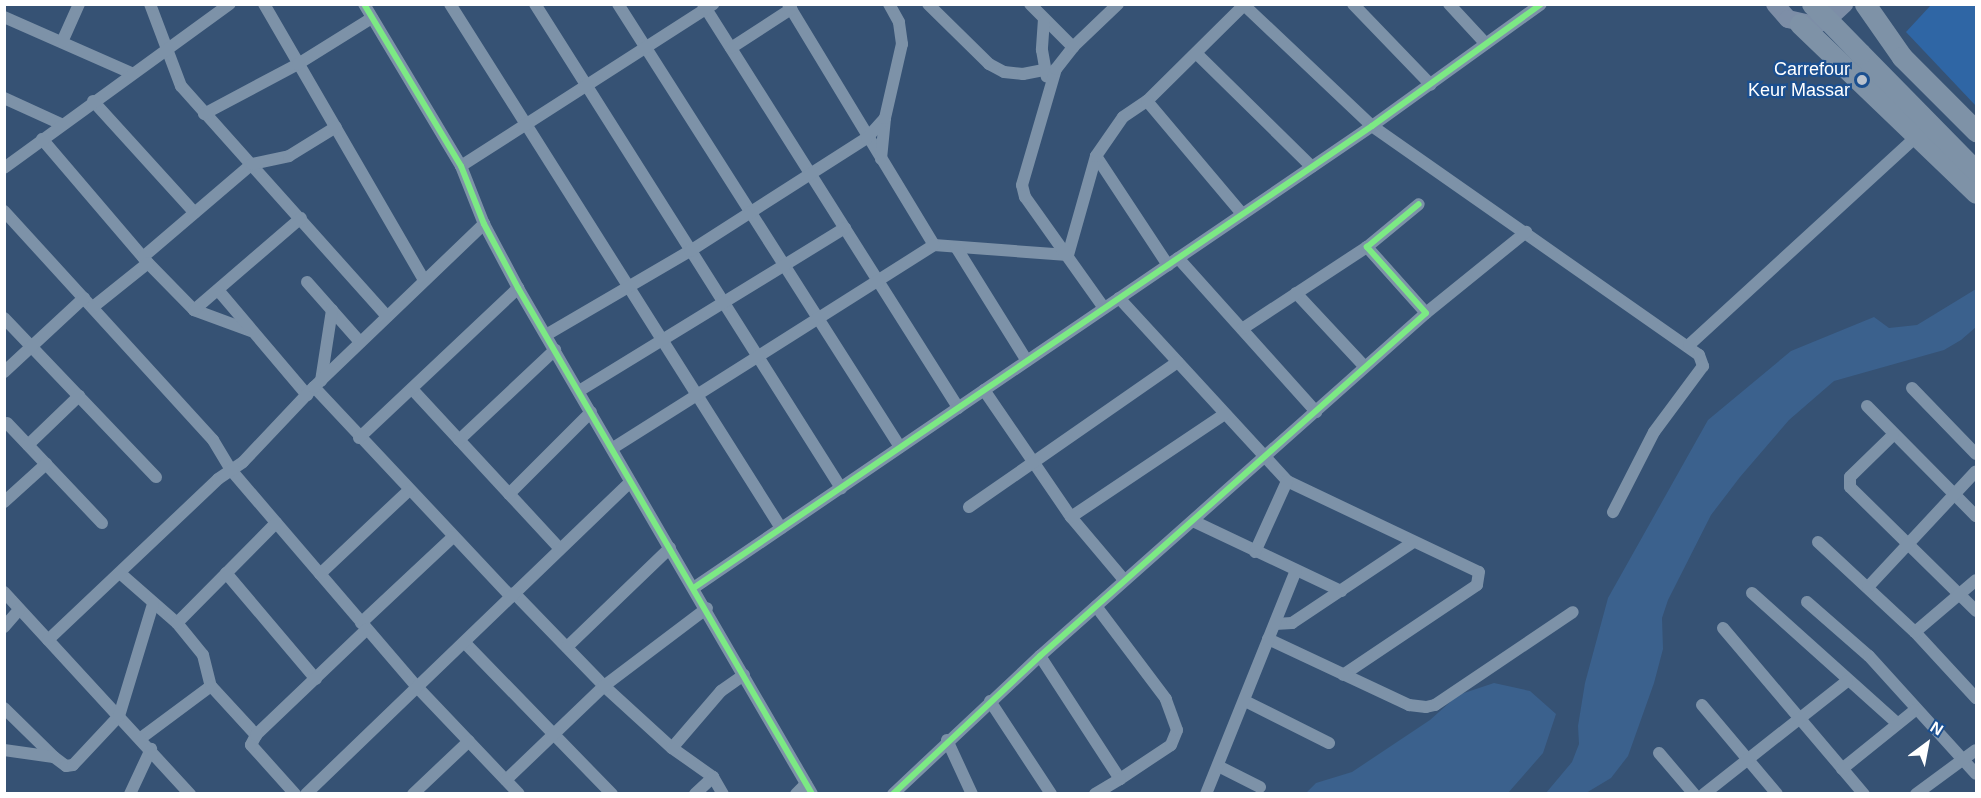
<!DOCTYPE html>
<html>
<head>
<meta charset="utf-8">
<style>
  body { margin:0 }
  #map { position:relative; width:1981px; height:798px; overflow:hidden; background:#365274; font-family:Arial,sans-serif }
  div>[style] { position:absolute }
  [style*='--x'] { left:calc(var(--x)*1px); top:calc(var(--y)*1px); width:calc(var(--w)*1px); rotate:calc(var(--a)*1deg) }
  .green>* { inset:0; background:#2f66a5 }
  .water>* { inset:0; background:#3b618d }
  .street>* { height:12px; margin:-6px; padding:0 6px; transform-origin:6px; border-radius:6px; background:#7d92a8 }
  .primary>* { height:18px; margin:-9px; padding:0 9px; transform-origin:9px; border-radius:9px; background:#7d8ea7 }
  .highway>* { height:21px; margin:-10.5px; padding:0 10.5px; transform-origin:10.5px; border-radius:10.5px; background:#7e92a7 }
  .highway-bridge>* { height:21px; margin:-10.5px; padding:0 10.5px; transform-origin:10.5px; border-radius:10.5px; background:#7e92a7 }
  .cycleway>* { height:6px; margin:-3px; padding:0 3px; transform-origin:3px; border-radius:3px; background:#7ce984 }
  .dots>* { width:16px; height:16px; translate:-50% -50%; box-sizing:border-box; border:3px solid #1b4f8f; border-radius:50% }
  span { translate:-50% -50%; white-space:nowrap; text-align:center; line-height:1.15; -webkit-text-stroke:4.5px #1b4f8f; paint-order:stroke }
  .poi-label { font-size:18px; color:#fff }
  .right { translate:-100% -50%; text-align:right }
  .frame { position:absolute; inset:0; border:6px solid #fff; pointer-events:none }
  .north { position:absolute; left:1897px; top:714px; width:60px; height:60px; -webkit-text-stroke:4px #1b4f8f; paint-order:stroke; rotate:32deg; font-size:16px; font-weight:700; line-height:24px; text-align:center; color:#fff }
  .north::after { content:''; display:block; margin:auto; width:21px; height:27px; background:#fff; clip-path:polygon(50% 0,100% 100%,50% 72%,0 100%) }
</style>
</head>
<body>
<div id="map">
  <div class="green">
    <i style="clip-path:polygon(1931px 5px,1976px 5px,1976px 106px,1906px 32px)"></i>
  </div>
  <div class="water">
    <i style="clip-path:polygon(1976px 289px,1976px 327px,1961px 340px,1944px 350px,1834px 381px,1789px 420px,1740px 477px,1711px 515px,1668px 600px,1662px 618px,1663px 649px,1654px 683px,1628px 756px,1611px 778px,1586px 793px,1546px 793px,1572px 762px,1579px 744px,1578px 726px,1585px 683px,1608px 598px,1708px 420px,1791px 351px,1874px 317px,1889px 328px,1917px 325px)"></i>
    <i style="clip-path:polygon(1494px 683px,1530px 691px,1556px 714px,1543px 753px,1508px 793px,1305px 794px,1316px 783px,1352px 772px,1430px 720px,1458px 695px)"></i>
  </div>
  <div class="street">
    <i style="--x:150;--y:4;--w:88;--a:69.3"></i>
    <i style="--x:181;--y:86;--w:309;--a:48.2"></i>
    <i style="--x:264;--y:4;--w:319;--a:59.9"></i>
    <i style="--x:364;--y:4;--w:189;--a:59.1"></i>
    <i style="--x:461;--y:166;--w:62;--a:68.4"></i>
    <i style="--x:484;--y:224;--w:72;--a:62"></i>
    <i style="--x:518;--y:288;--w:585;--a:59.84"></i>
    <i style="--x:450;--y:4;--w:620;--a:57.72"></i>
    <i style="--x:535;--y:4;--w:573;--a:57.7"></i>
    <i style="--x:618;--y:4;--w:525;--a:57.52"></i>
    <i style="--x:703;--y:4;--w:478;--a:57.7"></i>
    <i style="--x:788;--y:4;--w:282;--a:58.8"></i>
    <i style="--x:934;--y:245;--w:134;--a:4.3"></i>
    <i style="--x:928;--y:4;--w:86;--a:44.5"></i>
    <i style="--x:989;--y:64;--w:17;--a:28"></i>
    <i style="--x:1004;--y:72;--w:19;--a:6"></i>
    <i style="--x:1023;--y:74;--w:21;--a:-11"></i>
    <i style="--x:1030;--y:4;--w:61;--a:45"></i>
    <i style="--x:1353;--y:4;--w:112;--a:46.1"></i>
    <i style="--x:1449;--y:4;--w:54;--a:47.2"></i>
    <i style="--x:1244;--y:5;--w:176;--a:43.4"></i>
    <i style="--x:1372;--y:126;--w:399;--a:35"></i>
    <i style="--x:1699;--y:355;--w:12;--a:70"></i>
    <i style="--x:1703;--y:366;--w:82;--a:126.6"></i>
    <i style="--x:1654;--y:432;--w:90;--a:117.1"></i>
    <i style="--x:4;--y:17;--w:139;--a:23.8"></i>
    <i style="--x:1044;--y:19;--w:31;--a:94"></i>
    <i style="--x:1042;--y:50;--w:27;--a:80"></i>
    <i style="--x:62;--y:42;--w:42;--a:-65.9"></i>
    <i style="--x:731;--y:48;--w:72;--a:-33"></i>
    <i style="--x:1197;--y:54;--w:161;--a:44.5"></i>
    <i style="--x:4;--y:98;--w:63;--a:24.5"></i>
    <i style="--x:93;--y:101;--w:151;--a:47.7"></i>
    <i style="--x:1147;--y:101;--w:138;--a:-44.7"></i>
    <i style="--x:204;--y:114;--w:106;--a:-28"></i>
    <i style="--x:298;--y:64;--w:87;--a:-31.9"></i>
    <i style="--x:42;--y:139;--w:163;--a:49.5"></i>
    <i style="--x:148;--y:263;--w:66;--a:45.6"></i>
    <i style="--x:194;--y:310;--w:61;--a:20.2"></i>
    <i style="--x:1096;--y:156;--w:131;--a:56.6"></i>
    <i style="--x:881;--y:159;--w:41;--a:-84.4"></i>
    <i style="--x:461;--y:166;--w:300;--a:-32.7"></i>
    <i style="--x:4;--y:168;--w:279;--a:-36"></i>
    <i style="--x:4;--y:211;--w:310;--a:47.6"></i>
    <i style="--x:213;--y:440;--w:35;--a:59"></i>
    <i style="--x:231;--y:470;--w:287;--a:49.4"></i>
    <i style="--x:418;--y:688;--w:146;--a:46.4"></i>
    <i style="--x:956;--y:247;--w:134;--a:58.1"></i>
    <i style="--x:1068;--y:255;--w:103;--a:-74.2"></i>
    <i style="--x:1096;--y:156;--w:47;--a:-55.3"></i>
    <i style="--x:1123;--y:117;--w:29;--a:-34"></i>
    <i style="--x:1147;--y:101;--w:148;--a:49.9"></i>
    <i style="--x:143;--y:257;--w:143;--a:-40.5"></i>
    <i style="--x:252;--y:164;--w:38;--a:-12"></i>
    <i style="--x:289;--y:156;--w:55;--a:-31.7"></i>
    <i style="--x:1178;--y:258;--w:207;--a:48.1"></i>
    <i style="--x:307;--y:282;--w:80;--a:48.5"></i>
    <i style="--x:218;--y:290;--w:138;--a:49.7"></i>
    <i style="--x:1296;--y:293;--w:100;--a:47"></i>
    <i style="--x:1119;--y:298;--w:248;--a:47.4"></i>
    <i style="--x:1287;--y:481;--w:212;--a:25.4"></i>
    <i style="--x:1479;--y:572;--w:13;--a:99"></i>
    <i style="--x:1477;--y:585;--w:161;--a:146.1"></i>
    <i style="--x:93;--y:307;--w:70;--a:-38.7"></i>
    <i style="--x:1104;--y:308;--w:136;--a:-125.4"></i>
    <i style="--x:1025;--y:197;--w:12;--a:-104"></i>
    <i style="--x:1022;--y:185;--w:121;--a:-73.7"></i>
    <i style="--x:1056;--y:69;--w:28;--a:-52"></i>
    <i style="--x:1073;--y:47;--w:62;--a:-43.7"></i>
    <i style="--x:194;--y:310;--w:141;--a:-40.7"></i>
    <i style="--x:1426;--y:313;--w:129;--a:-39"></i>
    <i style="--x:4;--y:318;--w:220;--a:46.3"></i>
    <i style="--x:1242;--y:329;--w:149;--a:-33.3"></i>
    <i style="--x:546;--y:335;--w:167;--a:-30.3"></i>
    <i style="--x:690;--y:251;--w:210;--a:-32.6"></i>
    <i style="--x:867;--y:138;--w:27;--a:-48"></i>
    <i style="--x:885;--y:118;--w:76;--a:-77.1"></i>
    <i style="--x:902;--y:44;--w:22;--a:-98"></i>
    <i style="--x:899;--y:22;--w:21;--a:-119"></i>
    <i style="--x:1689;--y:345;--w:308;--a:-42.5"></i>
    <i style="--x:4;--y:372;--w:109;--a:-42.8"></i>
    <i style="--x:321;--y:381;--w:72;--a:-81.2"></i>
    <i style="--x:314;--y:387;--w:288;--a:46.8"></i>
    <i style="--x:1912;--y:388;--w:92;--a:45.9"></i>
    <i style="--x:412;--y:389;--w:217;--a:47.2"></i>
    <i style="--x:984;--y:390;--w:154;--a:55.6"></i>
    <i style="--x:1071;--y:517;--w:82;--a:49.9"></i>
    <i style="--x:579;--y:391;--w:312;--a:-31.5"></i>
    <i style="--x:1867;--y:406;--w:155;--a:45.3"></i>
    <i style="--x:7;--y:423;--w:138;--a:46.5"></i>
    <i style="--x:1893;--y:435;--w:60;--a:135.7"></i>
    <i style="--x:1850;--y:477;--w:10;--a:90"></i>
    <i style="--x:1850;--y:487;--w:177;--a:44.5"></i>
    <i style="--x:359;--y:438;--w:219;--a:-43.3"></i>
    <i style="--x:459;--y:440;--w:132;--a:-43.2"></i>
    <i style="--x:28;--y:445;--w:71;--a:-43.9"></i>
    <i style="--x:613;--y:448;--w:380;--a:-32.3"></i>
    <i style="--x:509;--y:494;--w:116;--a:-45"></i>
    <i style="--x:4;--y:502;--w:57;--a:-42.1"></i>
    <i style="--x:969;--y:507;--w:254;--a:-34.8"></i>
    <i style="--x:1071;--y:517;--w:185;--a:-33.8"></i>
    <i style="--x:1193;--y:521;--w:164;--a:25.3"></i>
    <i style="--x:1818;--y:542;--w:132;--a:42.9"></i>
    <i style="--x:1915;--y:632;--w:90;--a:47.3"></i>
    <i style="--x:1255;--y:552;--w:78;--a:-65.7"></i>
    <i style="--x:226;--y:573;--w:139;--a:49.7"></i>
    <i style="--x:121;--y:574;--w:74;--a:41.2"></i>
    <i style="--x:177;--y:623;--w:41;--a:50.9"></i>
    <i style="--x:203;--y:655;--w:32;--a:76"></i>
    <i style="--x:211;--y:686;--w:87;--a:143.4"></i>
    <i style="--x:320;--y:574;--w:121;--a:-43.3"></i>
    <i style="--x:695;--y:587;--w:819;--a:-34.25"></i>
    <i style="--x:1372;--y:126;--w:208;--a:-35.8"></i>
    <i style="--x:1868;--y:587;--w:158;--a:-47"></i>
    <i style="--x:4;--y:592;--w:275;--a:47.4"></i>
    <i style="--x:514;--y:593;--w:129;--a:45.9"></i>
    <i style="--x:604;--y:686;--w:92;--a:42.4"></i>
    <i style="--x:672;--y:748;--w:50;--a:35.3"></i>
    <i style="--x:713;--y:777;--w:20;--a:60"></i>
    <i style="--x:1752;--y:593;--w:195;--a:41.9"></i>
    <i style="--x:1807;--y:602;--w:82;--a:41.1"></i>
    <i style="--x:1869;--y:656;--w:159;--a:47.8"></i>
    <i style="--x:177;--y:623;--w:141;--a:-45.3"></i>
    <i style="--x:361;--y:623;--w:126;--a:-43.1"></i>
    <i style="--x:1275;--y:624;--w:17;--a:-3"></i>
    <i style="--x:1292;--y:623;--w:144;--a:-33.7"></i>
    <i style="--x:4;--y:627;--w:23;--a:-49"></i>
    <i style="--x:1723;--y:628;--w:218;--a:49.7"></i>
    <i style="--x:1915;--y:632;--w:80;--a:-40.4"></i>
    <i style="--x:1268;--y:639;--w:156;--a:25.1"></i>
    <i style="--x:1409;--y:705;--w:17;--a:7"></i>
    <i style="--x:1426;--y:707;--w:9;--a:-13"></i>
    <i style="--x:1435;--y:705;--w:166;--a:-34"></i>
    <i style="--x:48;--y:640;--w:234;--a:-43.4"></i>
    <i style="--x:218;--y:479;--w:30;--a:-34"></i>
    <i style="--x:243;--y:462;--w:103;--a:-46.6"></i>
    <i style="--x:314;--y:387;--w:236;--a:-43.8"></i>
    <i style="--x:465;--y:643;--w:211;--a:45.8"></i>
    <i style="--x:567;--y:647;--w:143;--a:-43.9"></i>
    <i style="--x:1040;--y:656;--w:147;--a:57"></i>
    <i style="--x:1120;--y:779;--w:61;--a:-33.7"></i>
    <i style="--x:1171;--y:745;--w:16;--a:-68"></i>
    <i style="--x:1177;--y:730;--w:33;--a:-110"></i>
    <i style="--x:1166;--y:699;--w:116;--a:-127"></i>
    <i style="--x:211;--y:686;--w:67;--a:47.4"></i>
    <i style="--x:990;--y:701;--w:111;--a:56.7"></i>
    <i style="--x:1245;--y:701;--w:94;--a:26.6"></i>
    <i style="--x:1702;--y:705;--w:116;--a:49.9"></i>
    <i style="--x:4;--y:708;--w:70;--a:44.4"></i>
    <i style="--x:54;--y:757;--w:15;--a:37"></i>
    <i style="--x:66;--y:766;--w:7;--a:-8"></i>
    <i style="--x:73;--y:765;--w:67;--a:-46.8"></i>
    <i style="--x:119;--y:716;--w:117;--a:-73.1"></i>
    <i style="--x:947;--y:740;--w:60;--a:65.2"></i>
    <i style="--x:672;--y:748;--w:75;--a:-49.3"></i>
    <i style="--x:721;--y:691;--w:28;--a:-35"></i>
    <i style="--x:4;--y:750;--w:50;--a:8"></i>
    <i style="--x:1659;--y:753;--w:54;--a:49.5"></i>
    <i style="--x:1218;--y:766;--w:47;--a:26.6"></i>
    <i style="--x:1842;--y:769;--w:94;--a:-38.9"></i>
    <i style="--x:506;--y:780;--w:136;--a:-43.8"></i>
    <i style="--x:604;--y:686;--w:129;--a:-37.1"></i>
    <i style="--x:130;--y:794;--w:50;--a:-65"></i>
    <i style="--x:295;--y:794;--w:66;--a:-131.9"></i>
    <i style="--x:251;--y:745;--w:11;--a:-63"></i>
    <i style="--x:256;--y:735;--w:153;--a:-43.7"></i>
    <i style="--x:306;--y:794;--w:450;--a:-43.9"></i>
    <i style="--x:413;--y:794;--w:77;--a:-43.4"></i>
    <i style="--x:695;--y:794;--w:25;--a:-43"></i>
    <i style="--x:796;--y:794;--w:14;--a:-45"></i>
    <i style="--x:893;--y:794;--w:202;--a:-43.2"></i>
    <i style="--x:1040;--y:656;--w:516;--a:-41.62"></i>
    <i style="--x:1426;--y:313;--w:89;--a:-131.8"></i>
    <i style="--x:1367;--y:247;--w:67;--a:-39.6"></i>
    <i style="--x:1095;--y:794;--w:29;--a:-31"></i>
    <i style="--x:1206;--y:794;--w:241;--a:-68.1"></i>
    <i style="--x:1704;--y:794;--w:182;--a:-38.3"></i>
    <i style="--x:1916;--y:794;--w:74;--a:-36.3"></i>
  </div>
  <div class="primary">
    <i style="--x:1775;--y:4;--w:20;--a:49"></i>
    <i style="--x:1788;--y:19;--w:26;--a:13"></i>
    <i style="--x:1813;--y:25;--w:14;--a:-17"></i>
    <i style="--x:1826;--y:21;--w:25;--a:-43"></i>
  </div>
  <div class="highway">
    <i style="--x:1865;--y:4;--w:65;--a:55.1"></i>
    <i style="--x:1902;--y:57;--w:105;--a:45"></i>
    <i style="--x:1800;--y:24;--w:244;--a:43.8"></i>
    <i style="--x:1860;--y:53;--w:165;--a:45.5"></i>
  </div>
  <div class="highway-bridge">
    <i style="--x:1812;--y:4;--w:69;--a:45.6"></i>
  </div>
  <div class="cycleway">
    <i style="--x:364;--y:4;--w:189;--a:59.1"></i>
    <i style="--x:461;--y:166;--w:62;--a:68.4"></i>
    <i style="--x:484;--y:224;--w:72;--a:62"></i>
    <i style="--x:518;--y:288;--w:585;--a:59.84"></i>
    <i style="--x:695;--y:587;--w:819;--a:-34.25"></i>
    <i style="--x:1372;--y:126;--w:208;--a:-35.8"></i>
    <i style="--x:893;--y:794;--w:202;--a:-43.2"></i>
    <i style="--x:1040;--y:656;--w:516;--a:-41.62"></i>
    <i style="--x:1426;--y:313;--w:89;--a:-131.8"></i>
    <i style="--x:1367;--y:247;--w:67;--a:-39.6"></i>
  </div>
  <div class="dots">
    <i style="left:1862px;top:80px;background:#b9c2ce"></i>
  </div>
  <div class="poi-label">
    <span class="right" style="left:1850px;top:80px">Carrefour<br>Keur Massar</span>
  </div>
  <div class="frame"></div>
  <div class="north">N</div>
</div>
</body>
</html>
